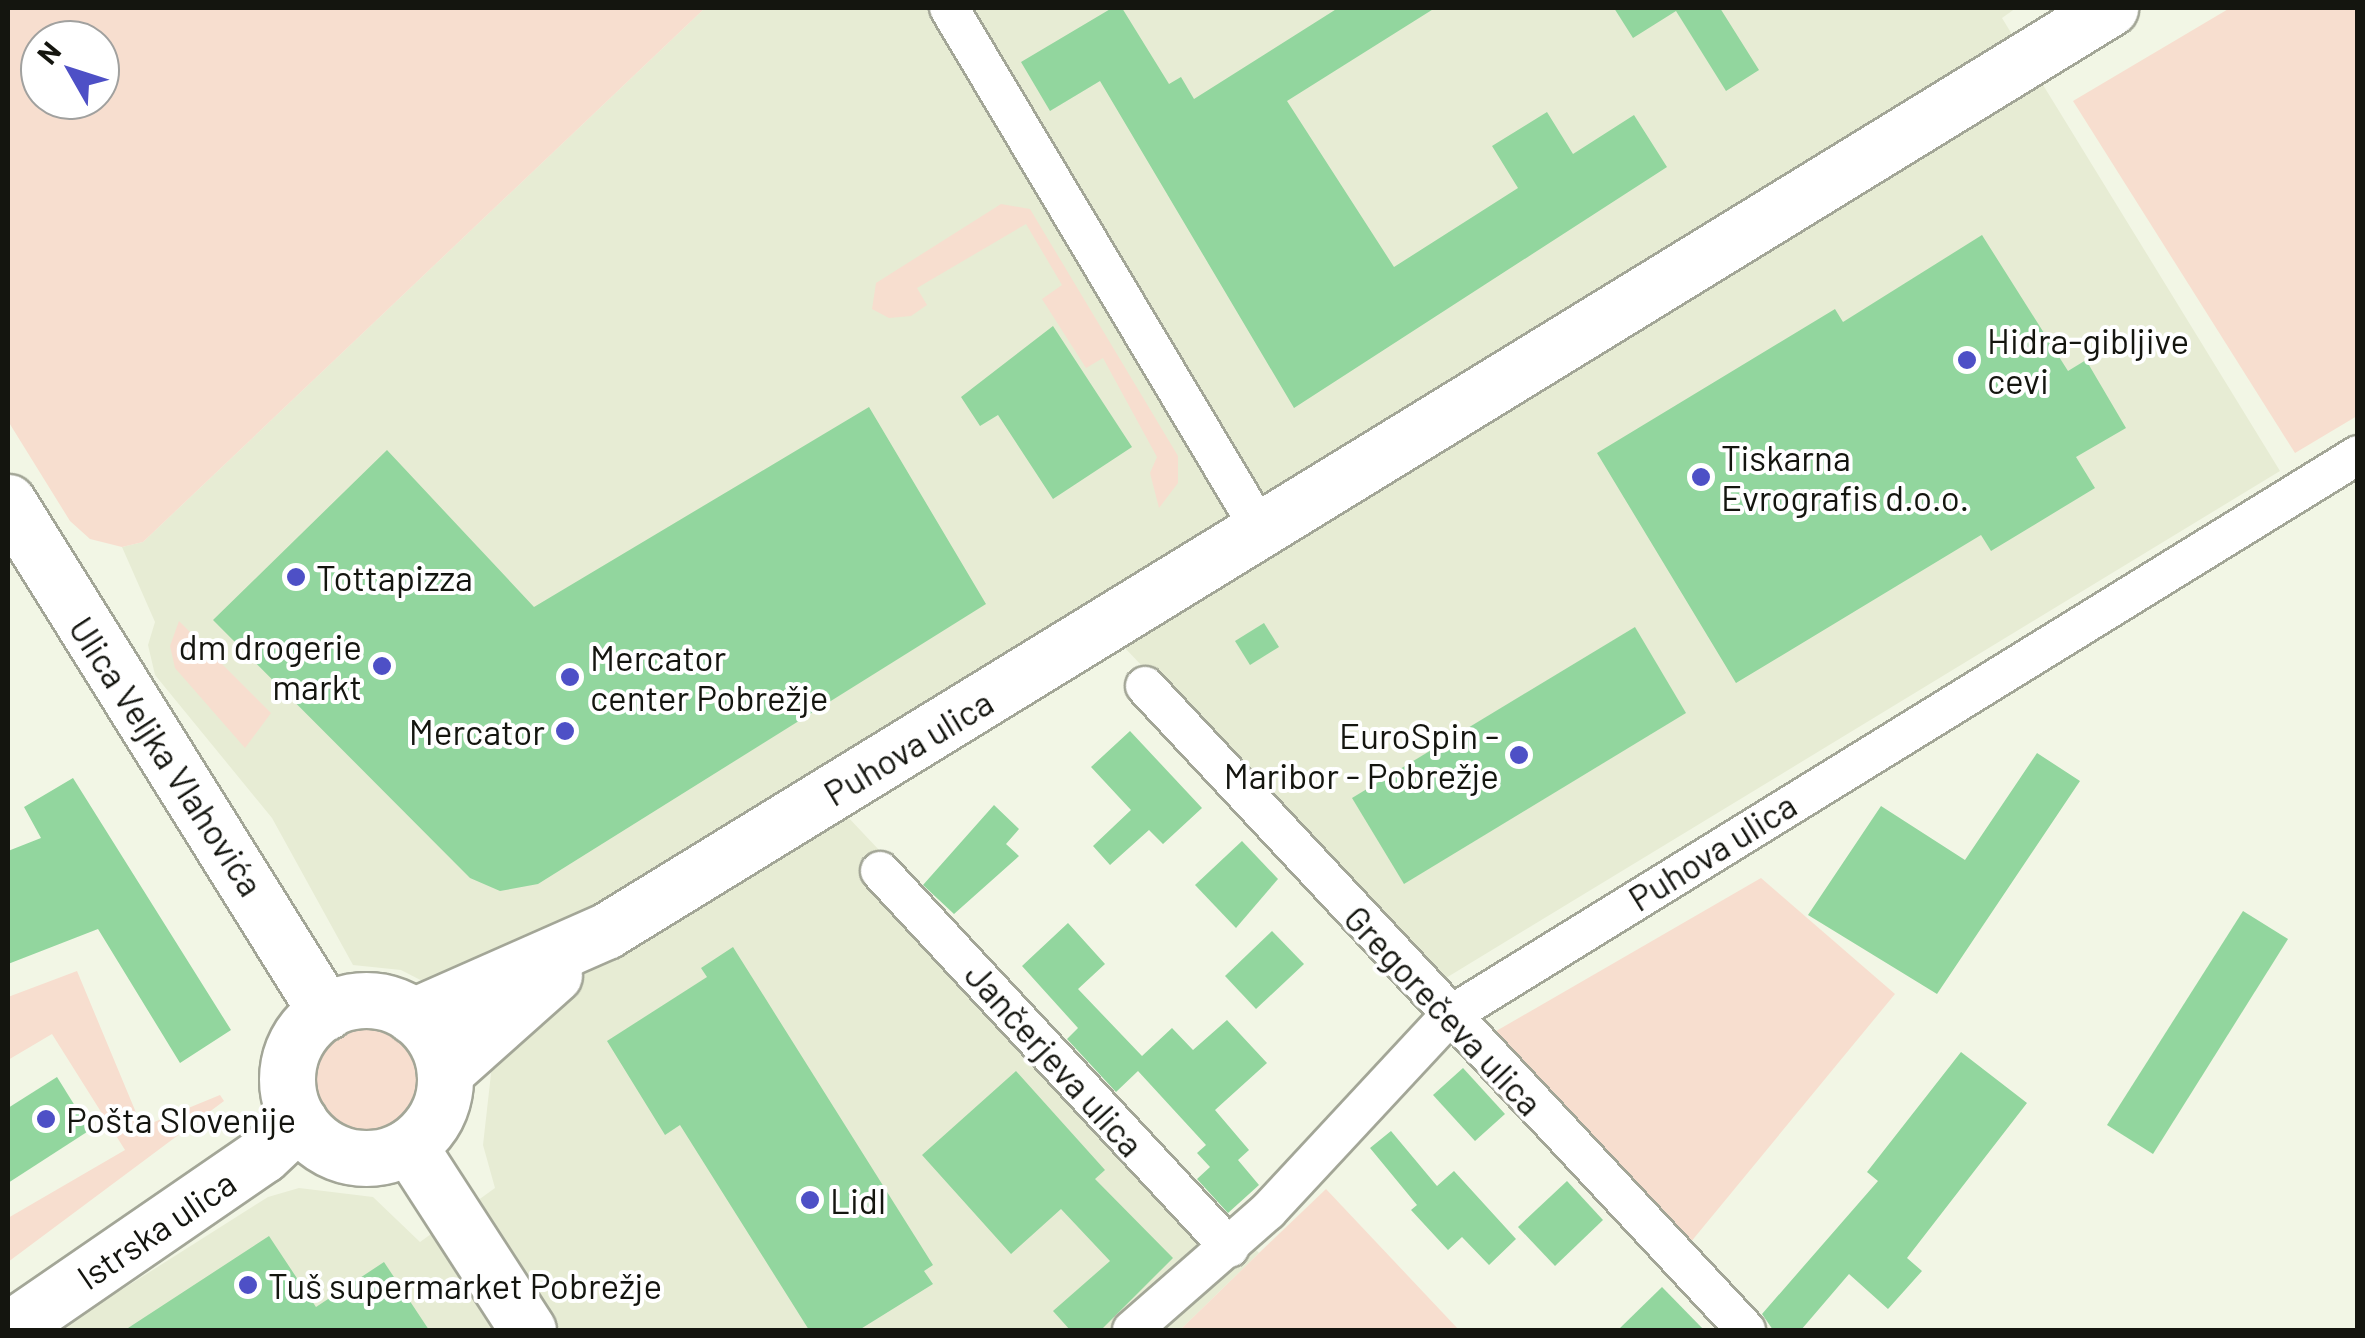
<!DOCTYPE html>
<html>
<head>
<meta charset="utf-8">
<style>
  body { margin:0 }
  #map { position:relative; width:2365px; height:1338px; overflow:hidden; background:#f2f6e5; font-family:Barlow,sans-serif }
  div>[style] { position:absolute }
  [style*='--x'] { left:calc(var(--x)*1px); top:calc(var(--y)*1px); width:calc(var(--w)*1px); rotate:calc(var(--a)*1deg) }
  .built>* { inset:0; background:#e7ecd4 }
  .green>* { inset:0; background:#f7decf }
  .round { border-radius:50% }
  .building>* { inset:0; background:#92d69e }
  .roads { filter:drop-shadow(2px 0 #a3a697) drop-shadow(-2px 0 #a3a697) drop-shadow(0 2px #a3a697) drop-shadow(0 -2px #a3a697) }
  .street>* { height:38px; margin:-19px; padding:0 19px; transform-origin:19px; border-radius:19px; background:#fff }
  .secondary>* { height:55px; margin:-27.5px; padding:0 27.5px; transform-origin:27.5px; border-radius:27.5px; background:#fff }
  .secondary>.ring { margin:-27.5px; padding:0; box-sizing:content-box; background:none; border:55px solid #fff; border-radius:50% }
  .dots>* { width:28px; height:28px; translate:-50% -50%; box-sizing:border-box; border:5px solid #fff; border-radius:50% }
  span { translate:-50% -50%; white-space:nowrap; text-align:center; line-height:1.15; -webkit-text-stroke:8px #fff; paint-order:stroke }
  .poi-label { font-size:35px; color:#14150f }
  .left { translate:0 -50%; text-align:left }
  .right { translate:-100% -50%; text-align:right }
  .street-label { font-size:35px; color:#14150f }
  .frame { position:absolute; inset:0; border:10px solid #14150f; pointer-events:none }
  .north { position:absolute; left:20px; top:20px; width:100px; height:100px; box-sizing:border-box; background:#fff; border:2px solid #a1a19f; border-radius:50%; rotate:309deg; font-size:28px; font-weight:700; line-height:40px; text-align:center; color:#14150f }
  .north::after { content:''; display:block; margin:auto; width:35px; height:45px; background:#4e50c6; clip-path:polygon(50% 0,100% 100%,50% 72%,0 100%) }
</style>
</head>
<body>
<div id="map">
  <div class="built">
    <i style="clip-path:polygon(705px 8px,2016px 8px,2002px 18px,2280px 471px,1441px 981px,1125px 648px,846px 815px,1259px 1253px,1180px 1330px,58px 1330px,268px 1197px,299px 1188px,373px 1197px,420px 1242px,495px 1188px,483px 1145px,492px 1065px,436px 988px,401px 970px,353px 965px,272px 818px,155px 675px,148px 645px,155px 622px,122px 547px,143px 542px)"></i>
  </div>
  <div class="green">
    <i style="clip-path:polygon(evenodd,8px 8px,705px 8px,143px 542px,122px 547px,90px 539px,70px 521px,8px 421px,8px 8px,100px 40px,100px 100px,40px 100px,40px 40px,100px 40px)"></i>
    <i style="clip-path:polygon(2230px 8px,2357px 8px,2357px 416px,2295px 453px,2073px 101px)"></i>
    <i style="clip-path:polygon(1001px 204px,1030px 209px,1178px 456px,1178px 483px,1159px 508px,1150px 473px,1157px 457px,1103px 358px,1086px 368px,1042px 299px,1062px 285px,1026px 224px,917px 288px,927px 305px,911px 316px,889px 318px,872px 309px,876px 283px)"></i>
    <i style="clip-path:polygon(179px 621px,271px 713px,245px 748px,175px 668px,170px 646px)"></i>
    <i style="clip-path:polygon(1761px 878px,1895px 994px,1690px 1243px,1491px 1034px)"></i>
    <i style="clip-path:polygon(77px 971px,142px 1127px,220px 1095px,224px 1101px,8px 1262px,8px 1218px,125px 1150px,52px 1034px,8px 1060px,8px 997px)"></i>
    <i class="round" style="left:315px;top:1029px;width:102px;height:102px"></i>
    <i style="clip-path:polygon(1326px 1189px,1459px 1330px,1180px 1330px,1259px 1253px)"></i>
  </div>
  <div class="building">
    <i style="clip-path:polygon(1112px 8px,1122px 8px,1169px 84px,1181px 77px,1194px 99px,1338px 8px,1435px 8px,1287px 101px,1394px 267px,1518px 188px,1492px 146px,1547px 112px,1573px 154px,1634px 115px,1667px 167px,1294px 408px,1100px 81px,1050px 111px,1021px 62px)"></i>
    <i style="clip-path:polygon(1614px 8px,1720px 8px,1759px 70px,1726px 91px,1676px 11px,1633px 38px)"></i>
    <i style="clip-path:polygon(1982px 235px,2068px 371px,2086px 360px,2126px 428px,2076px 457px,2095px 488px,1991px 551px,1981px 535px,1736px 683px,1597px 453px,1835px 309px,1843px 322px)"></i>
    <i style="clip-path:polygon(1053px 326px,1132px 447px,1053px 499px,998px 415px,980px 426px,961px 397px)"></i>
    <i style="clip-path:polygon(869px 407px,986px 604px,538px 884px,500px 891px,470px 878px,213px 620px,387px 450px,534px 607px)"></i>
    <i style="clip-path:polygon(1264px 623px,1279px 647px,1250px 665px,1235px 641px)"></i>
    <i style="clip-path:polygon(1635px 627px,1686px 713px,1404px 884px,1352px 798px)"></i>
    <i style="clip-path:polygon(1130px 731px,1202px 808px,1163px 844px,1149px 830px,1110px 865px,1093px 846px,1131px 810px,1091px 767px)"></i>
    <i style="clip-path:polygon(2037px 753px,2080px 781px,1937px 994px,1808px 915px,1881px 806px,1965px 860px)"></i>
    <i style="clip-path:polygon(73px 778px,231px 1030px,180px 1063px,98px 929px,8px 964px,8px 851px,41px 838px,24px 807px)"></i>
    <i style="clip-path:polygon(994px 805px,1019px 829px,1006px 844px,1019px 856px,954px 914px,923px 885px)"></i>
    <i style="clip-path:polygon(1242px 841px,1278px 879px,1236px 928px,1195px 885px)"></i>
    <i style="clip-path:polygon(2243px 911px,2288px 939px,2153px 1154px,2107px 1125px)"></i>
    <i style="clip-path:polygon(1068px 923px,1105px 964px,1078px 989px,1142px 1056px,1172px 1028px,1193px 1050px,1227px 1020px,1267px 1063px,1215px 1110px,1249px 1150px,1238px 1160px,1259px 1185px,1228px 1213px,1197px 1179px,1210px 1167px,1197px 1153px,1206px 1145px,1138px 1071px,1116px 1092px,1067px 1039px,1078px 1028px,1022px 966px)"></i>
    <i style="clip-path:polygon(1272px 931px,1304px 964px,1256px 1009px,1225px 976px)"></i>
    <i style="clip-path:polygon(733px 947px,933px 1265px,924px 1271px,933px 1284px,859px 1330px,809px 1330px,680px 1125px,665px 1135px,607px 1041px,707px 977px,701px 968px)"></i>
    <i style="clip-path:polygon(1961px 1052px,2027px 1103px,1907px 1258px,1922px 1271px,1888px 1309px,1849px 1274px,1801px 1330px,1773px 1330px,1762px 1314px,1878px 1181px,1867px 1172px)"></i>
    <i style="clip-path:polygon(1463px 1068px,1505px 1114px,1475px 1141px,1433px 1095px)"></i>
    <i style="clip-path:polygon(1016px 1071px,1105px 1170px,1095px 1179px,1173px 1258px,1101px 1330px,1070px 1330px,1053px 1311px,1110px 1261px,1061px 1209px,1011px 1254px,922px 1155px)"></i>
    <i style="clip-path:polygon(57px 1077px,90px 1130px,8px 1183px,8px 1108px)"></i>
    <i style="clip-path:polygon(1391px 1131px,1437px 1186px,1454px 1171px,1516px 1239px,1489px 1265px,1462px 1237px,1448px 1250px,1411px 1210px,1417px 1205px,1370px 1148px)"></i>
    <i style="clip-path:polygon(1567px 1181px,1603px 1220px,1555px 1266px,1518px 1227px)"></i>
    <i style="clip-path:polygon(269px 1236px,316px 1307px,384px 1262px,429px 1330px,125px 1330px)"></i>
    <i style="clip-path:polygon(1662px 1287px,1704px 1330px,1618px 1330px)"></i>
  </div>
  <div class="roads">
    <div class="street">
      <i style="--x:949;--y:8;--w:607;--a:59.17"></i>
      <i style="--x:1145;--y:686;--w:881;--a:46.98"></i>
      <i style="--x:880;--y:871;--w:514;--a:47.13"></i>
      <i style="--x:1132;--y:1330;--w:181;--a:-41.2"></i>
      <i style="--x:1268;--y:1211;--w:266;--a:-47.1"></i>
      <i style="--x:1449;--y:1016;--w:1068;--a:-31.68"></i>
    </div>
    <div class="secondary">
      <i style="--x:8;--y:502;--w:601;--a:58.06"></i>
      <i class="ring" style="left:287px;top:1000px;width:103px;height:103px"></i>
      <i style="--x:413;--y:1016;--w:211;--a:-23.8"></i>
      <i style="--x:606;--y:931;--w:1765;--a:-31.54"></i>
      <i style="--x:445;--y:1072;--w:146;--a:-41.7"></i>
      <i style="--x:409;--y:1146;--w:219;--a:57.1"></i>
      <i style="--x:8;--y:1330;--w:309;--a:-34.5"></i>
      <i style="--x:263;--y:1155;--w:50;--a:-43.4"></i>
    </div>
  </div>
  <div class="dots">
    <i style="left:1967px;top:360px;background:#4e50c6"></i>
    <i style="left:1701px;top:477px;background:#4e50c6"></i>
    <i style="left:296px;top:577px;background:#4e50c6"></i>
    <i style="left:382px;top:666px;background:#4e50c6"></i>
    <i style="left:570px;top:677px;background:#4e50c6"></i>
    <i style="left:565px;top:731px;background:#4e50c6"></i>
    <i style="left:1519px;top:755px;background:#4e50c6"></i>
    <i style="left:46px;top:1119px;background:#4e50c6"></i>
    <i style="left:810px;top:1200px;background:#4e50c6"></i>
    <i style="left:248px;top:1285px;background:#4e50c6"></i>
  </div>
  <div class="poi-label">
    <span class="left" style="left:1987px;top:360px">Hidra-gibljive<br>cevi</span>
    <span class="left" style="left:1721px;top:477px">Tiskarna<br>Evrografis d.o.o.</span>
    <span class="left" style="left:316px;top:577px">Tottapizza</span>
    <span class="right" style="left:362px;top:666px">dm drogerie<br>markt</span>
    <span class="left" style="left:590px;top:677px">Mercator<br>center Pobrežje</span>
    <span class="right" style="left:545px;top:731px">Mercator</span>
    <span class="right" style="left:1499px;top:755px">EuroSpin -<br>Maribor - Pobrežje</span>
    <span class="left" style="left:66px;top:1119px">Pošta Slovenije</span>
    <span class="left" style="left:830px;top:1200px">Lidl</span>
    <span class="left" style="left:268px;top:1285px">Tuš supermarket Pobrežje</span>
  </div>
  <div class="street-label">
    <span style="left:908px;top:747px;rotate:-31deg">Puhova ulica</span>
    <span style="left:167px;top:756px;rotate:57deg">Ulica Veljka Vlahovića</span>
    <span style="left:1712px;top:851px;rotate:-32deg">Puhova ulica</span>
    <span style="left:1444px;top:1010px;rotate:47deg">Gregorečeva ulica</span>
    <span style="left:1055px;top:1059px;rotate:48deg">Jančerjeva ulica</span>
    <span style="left:156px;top:1229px;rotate:-34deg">Istrska ulica</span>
  </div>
  <div class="frame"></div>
  <div class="north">N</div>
</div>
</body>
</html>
